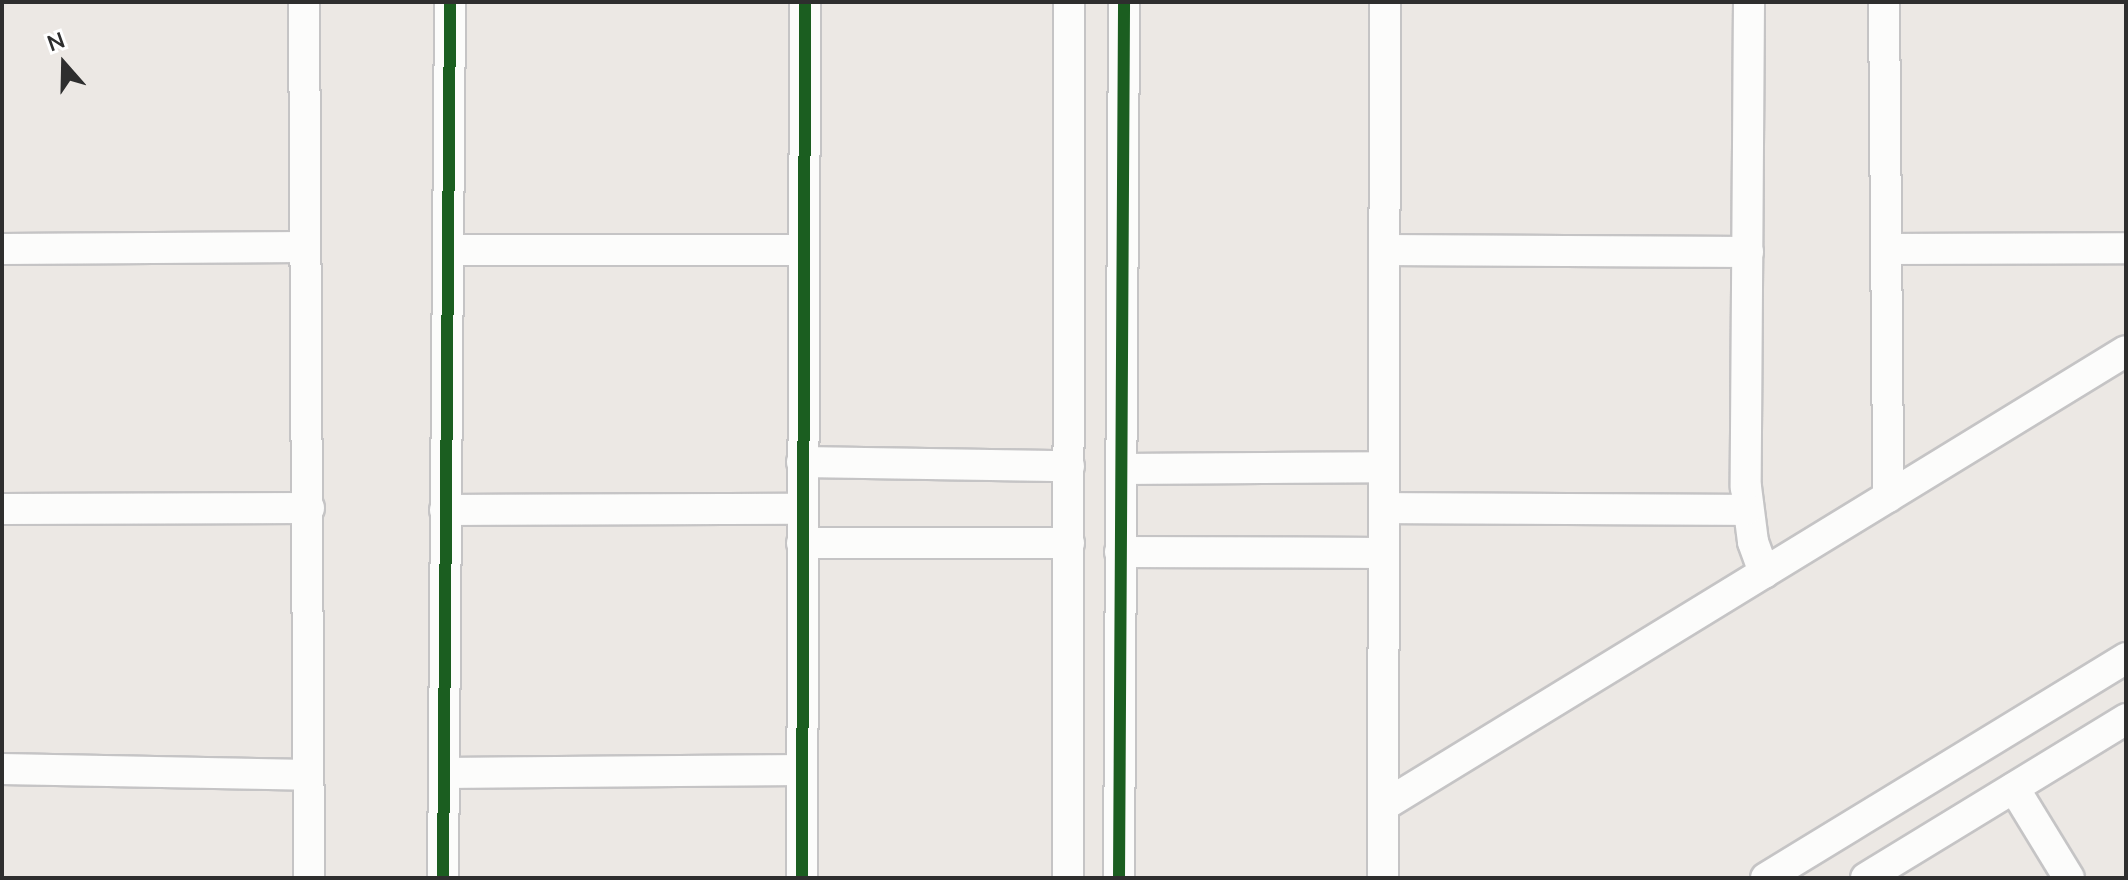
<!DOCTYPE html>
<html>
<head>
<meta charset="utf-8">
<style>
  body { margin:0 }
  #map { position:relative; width:2128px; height:880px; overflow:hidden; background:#ece8e4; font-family:Mulish,sans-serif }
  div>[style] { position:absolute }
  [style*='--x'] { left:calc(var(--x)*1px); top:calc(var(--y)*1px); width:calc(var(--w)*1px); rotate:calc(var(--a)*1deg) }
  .roads { filter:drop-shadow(2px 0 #c5c4c5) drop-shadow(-2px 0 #c5c4c5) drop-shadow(0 2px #c5c4c5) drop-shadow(0 -2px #c5c4c5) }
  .street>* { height:30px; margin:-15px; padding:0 15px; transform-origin:15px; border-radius:15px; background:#fcfcfb }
  .cycleway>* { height:12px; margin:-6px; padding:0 6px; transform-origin:6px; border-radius:6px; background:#1b5e20 }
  span { translate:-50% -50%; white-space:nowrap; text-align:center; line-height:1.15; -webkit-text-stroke:6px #fff; paint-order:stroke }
  .frame { position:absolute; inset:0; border:4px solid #2e2e2e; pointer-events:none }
  .north { position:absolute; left:24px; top:24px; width:80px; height:80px; -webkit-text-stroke:6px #fff; paint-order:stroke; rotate:340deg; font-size:22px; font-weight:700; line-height:32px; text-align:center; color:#2e2e2e }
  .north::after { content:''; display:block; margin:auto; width:28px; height:36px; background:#2e2e2e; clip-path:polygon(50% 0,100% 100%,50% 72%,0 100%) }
</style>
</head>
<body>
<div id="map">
  <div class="roads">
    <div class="street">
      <i style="--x:304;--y:2;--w:876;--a:89.67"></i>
      <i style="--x:1749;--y:2;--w:485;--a:90.4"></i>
      <i style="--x:1746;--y:487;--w:55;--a:82.7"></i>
      <i style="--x:1753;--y:542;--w:33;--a:70"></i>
      <i style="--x:1884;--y:2;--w:495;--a:89.5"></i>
      <i style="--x:2;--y:249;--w:302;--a:-0.4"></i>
      <i style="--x:1886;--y:249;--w:240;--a:-0.2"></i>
      <i style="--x:449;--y:250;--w:354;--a:0"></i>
      <i style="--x:1384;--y:250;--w:364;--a:0.3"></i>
      <i style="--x:802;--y:462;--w:267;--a:0.9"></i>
      <i style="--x:1122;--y:469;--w:262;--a:-0.4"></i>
      <i style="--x:1386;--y:508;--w:361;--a:0.3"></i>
      <i style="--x:2;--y:509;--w:307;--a:-0.2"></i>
      <i style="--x:445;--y:510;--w:357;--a:-0.2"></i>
      <i style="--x:802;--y:543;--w:267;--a:0"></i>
      <i style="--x:1120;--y:552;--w:264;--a:0.2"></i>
      <i style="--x:2;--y:769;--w:306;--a:1.1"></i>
      <i style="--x:445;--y:773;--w:357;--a:-0.5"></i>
      <i style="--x:2014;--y:788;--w:105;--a:58.6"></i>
      <i style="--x:1383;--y:806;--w:871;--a:-31.48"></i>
      <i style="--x:443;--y:878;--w:876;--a:-89.54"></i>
      <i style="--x:802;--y:878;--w:876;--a:-89.8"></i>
      <i style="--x:1068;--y:878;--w:876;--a:-89.93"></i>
      <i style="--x:1119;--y:878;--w:876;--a:-89.67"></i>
      <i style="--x:1383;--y:878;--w:876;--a:-89.87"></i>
      <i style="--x:1766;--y:878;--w:422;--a:-31.4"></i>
      <i style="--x:1866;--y:878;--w:305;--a:-31.4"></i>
    </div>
  </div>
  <div class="cycleway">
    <i style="--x:443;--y:878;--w:876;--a:-89.54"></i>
    <i style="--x:802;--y:878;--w:876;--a:-89.8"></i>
    <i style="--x:1119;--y:878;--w:876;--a:-89.67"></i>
  </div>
  <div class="frame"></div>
  <div class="north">N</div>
</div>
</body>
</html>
